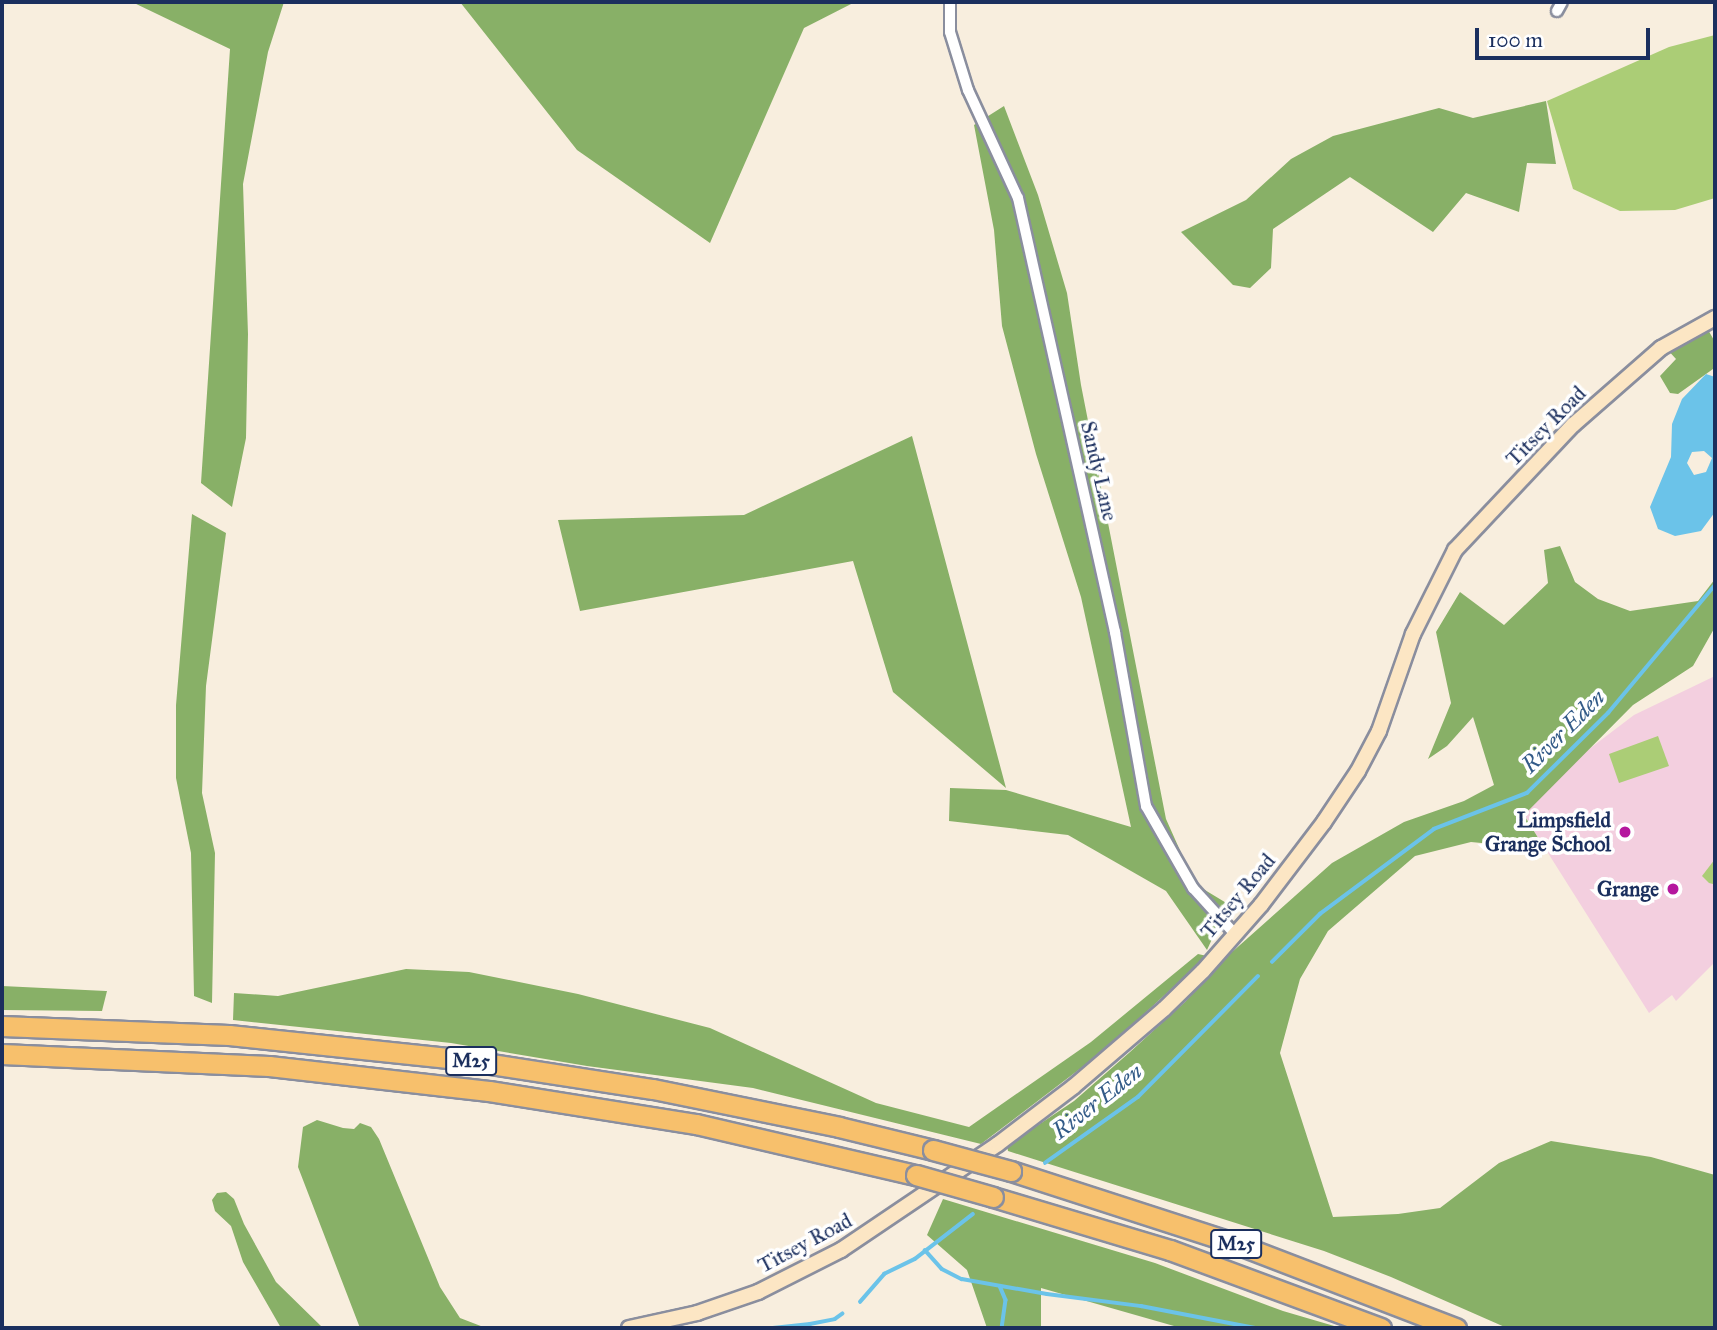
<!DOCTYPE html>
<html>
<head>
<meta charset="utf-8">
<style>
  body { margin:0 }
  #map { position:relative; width:1717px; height:1330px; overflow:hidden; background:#f8eede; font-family:"IM FELL Great Primer",serif }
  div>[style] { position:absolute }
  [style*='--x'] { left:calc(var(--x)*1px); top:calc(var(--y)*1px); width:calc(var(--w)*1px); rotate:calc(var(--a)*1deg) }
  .built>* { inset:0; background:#f3cfdf }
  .green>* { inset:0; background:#abcd76 }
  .forest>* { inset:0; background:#88b067 }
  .water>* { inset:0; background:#6bc3e9 }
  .stream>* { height:3.5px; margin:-1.75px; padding:0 1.75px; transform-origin:1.75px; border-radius:1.75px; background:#6bc3e9 }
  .roads { filter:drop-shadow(2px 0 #8a8e9e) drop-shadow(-2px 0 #8a8e9e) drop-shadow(0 2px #8a8e9e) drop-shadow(0 -2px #8a8e9e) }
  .minor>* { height:10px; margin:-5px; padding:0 5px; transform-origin:5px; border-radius:5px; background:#fff }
  .secondary>* { height:14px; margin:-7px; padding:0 7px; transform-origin:7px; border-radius:7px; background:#fce6c4 }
  .motorway>* { height:19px; margin:-9.5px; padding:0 9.5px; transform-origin:9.5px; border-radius:9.5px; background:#f7c06c }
  .bridges { filter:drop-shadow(2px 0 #8a8e9e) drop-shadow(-2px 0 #8a8e9e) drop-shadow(0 2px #8a8e9e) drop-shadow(0 -2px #8a8e9e) }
  .motorway-bridge>* { height:19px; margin:-9.5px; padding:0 9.5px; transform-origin:9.5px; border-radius:9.5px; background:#f7c06c }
  .dots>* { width:19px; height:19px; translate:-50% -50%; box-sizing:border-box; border:4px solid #fff; border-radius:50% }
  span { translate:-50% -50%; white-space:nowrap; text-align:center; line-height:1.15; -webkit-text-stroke:7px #fff; paint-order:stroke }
  .shield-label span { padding:2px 5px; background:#fff; border:2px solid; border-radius:5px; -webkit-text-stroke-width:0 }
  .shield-label { font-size:19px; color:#1b2f5e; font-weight:700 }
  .street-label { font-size:21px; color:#1b2f5e }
  .poi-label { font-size:21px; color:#1b2f5e; font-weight:700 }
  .right { translate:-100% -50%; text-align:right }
  .water-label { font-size:23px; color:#335b88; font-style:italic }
  .frame { position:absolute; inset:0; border:4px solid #1b2f5e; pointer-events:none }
  .scale { position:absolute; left:1475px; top:28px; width:175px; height:32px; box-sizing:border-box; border:4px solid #1b2f5e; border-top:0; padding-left:9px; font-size:21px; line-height:24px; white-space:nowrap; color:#1b2f5e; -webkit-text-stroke:5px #fff; paint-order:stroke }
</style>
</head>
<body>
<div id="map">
  <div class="built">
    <i style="clip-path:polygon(1715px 676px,1715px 962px,1676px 1001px,1672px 995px,1649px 1013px,1524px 815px,1580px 756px,1634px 715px)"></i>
  </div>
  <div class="green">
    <i style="clip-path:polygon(1715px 35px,1715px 198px,1675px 210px,1620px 211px,1573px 189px,1547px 101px,1669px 47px)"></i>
    <i style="clip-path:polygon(1658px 736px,1669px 766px,1619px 783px,1609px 754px)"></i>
    <i style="clip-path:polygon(1715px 859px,1715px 880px,1713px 884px,1709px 883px,1702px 876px)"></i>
  </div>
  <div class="forest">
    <i style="clip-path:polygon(132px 2px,284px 2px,268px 52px,243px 184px,248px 334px,246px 438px,232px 507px,201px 483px,230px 49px)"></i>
    <i style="clip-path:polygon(460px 2px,855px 2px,804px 28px,710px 243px,577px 150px)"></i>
    <i style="clip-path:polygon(1546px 101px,1556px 164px,1527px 163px,1519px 212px,1466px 193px,1433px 232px,1350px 177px,1273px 229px,1271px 268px,1250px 288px,1233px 285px,1181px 232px,1246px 200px,1291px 159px,1333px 136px,1439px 108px,1473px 118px)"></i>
    <i style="clip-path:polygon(1004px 106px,1038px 195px,1067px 293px,1081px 385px,1166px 819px,1195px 884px,1228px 904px,1207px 950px,1166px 891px,1068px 835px,949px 821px,950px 788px,1006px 790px,1131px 827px,1081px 597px,1036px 454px,1002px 326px,994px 230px,974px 125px)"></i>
    <i style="clip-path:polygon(1707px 328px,1715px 342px,1713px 369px,1678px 394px,1670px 393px,1660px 376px,1676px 359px,1666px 348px)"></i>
    <i style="clip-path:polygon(912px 436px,1006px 788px,893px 692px,853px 561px,580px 611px,558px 520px,744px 515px)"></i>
    <i style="clip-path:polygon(192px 514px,226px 533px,206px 686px,202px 793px,215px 853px,212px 1003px,194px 996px,191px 853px,176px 778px,176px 705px)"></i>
    <i style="clip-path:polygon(1560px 546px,1575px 582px,1598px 599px,1630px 611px,1698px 601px,1715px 579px,1715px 627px,1693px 666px,1633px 705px,1524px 815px,1545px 849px,1471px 842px,1415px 856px,1328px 931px,1300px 979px,1280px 1053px,1333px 1217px,1398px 1214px,1440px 1208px,1499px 1163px,1551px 1141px,1651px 1157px,1715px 1175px,1715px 1328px,1507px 1328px,1391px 1277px,1324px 1251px,1008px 1151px,1007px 1146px,1074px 1101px,1130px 1052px,1185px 1002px,1222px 961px,1332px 863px,1404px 822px,1464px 801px,1494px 785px,1473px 717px,1447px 746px,1428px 759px,1451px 703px,1436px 632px,1460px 592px,1504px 625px,1548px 583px,1544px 550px)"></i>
    <i style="clip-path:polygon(1198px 954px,1207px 956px,1106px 1049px,981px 1144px,753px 1088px,587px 1066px,451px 1043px,233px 1020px,234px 993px,278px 996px,406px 969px,469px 972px,578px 994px,710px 1028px,876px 1103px,969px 1127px,1091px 1042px)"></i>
    <i style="clip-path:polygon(2px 986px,106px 991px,107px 991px,102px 1011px,2px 1010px)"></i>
    <i style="clip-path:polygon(317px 1120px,343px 1128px,354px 1129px,360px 1123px,371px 1127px,379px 1139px,440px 1287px,460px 1318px,486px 1328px,360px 1328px,298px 1167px,303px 1127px)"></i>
    <i style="clip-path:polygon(226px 1192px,234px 1199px,244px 1224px,276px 1282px,323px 1328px,281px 1328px,243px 1262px,231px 1226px,215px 1211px,212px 1200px,217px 1193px)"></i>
    <i style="clip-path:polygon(943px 1199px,1155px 1263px,1283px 1311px,1341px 1328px,1181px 1328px,1041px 1288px,1041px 1328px,987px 1328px,967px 1270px,927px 1235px)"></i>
  </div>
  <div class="water">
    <i style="clip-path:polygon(evenodd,1706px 374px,1715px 377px,1715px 512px,1701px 531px,1675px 536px,1658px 529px,1650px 507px,1671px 457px,1672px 424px,1682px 399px,1706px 374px,1704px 451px,1712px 458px,1706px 472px,1694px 475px,1687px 463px,1692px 452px,1704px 451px)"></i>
  </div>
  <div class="stream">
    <i style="--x:1272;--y:962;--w:68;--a:-45"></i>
    <i style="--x:1320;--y:914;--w:142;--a:-36.7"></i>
    <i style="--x:1434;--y:829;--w:100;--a:-21.2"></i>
    <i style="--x:1527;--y:793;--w:114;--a:-44.6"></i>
    <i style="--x:1608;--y:713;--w:167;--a:-50.1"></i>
    <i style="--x:1045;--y:1163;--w:114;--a:-35.4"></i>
    <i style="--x:1138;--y:1097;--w:170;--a:-45.2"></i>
    <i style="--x:925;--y:1250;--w:25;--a:48"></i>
    <i style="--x:942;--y:1269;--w:22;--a:27"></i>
    <i style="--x:962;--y:1279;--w:86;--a:10"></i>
    <i style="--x:1047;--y:1294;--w:95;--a:7.3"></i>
    <i style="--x:1141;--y:1306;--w:116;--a:10.9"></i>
    <i style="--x:1000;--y:1286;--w:15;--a:67"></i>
    <i style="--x:1006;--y:1300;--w:28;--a:98"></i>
    <i style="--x:860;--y:1302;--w:37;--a:-49"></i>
    <i style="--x:884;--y:1274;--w:34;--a:-26"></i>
    <i style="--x:915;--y:1259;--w:73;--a:-37.8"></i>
    <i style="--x:773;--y:1328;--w:37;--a:-6"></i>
    <i style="--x:810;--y:1324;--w:25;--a:-11"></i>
    <i style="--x:835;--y:1319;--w:9;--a:-36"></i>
  </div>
  <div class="roads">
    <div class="minor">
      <i style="--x:950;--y:2;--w:30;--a:90"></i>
      <i style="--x:950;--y:32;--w:61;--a:72.8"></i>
      <i style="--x:968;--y:90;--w:119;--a:65.2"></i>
      <i style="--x:1018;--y:198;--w:445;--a:77.4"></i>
      <i style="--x:1115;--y:632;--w:177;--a:79.9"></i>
      <i style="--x:1146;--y:806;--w:95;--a:60.2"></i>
      <i style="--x:1193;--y:888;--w:62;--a:47.6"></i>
      <i style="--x:1557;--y:11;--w:10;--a:-61"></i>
    </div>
    <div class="secondary">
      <i style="--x:629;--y:1328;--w:70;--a:-12.4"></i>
      <i style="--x:697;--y:1313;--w:65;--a:-19"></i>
      <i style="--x:758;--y:1292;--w:93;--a:-26.8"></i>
      <i style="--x:841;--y:1250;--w:189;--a:-34"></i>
      <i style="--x:998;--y:1144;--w:94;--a:-37.2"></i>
      <i style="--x:1073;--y:1087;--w:120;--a:-40.6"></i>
      <i style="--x:1164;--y:1009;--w:54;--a:-44.3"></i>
      <i style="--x:1203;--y:971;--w:88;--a:-48.7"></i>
      <i style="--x:1261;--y:905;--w:104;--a:-52.8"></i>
      <i style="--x:1324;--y:822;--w:61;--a:-56.3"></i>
      <i style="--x:1358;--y:771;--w:45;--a:-62.3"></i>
      <i style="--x:1379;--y:731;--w:103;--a:-70.7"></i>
      <i style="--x:1413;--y:634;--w:94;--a:-63.4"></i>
      <i style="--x:1455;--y:550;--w:172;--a:-46.7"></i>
      <i style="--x:1573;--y:425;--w:117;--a:-41.2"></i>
      <i style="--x:1661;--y:348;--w:62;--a:-29.1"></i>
    </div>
    <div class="motorway">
      <i style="--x:2;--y:1026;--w:227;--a:2.3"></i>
      <i style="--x:229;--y:1035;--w:237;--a:6"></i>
      <i style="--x:465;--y:1060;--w:190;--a:8.8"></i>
      <i style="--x:653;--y:1089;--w:190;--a:11.5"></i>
      <i style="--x:839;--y:1127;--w:97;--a:13.7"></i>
      <i style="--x:2;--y:1054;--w:267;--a:2.6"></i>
      <i style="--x:269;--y:1066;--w:221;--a:6.5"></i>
      <i style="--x:489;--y:1091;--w:210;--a:9.1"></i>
      <i style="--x:696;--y:1124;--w:226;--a:13.1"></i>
      <i style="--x:1011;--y:1171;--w:234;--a:17.9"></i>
      <i style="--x:1234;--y:1243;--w:238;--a:21"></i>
      <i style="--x:993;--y:1197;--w:185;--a:16.7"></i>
      <i style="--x:1170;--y:1250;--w:225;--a:20.3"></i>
    </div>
  </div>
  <div class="bridges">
    <div class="motorway-bridge">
      <i style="--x:933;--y:1150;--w:81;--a:15.1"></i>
      <i style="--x:916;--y:1175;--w:80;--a:15.9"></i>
    </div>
  </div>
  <div class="dots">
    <i style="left:1625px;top:832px;background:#b5179e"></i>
    <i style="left:1673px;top:889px;background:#b5179e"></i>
  </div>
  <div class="shield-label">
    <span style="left:471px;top:1061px">M25</span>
    <span style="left:1236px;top:1244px">M25</span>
  </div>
  <div class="street-label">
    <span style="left:1546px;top:426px;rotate:-45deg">Titsey Road</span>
    <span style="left:1099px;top:471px;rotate:77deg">Sandy Lane</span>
    <span style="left:1238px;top:896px;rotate:-50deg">Titsey Road</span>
    <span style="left:805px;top:1243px;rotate:-28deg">Titsey Road</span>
  </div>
  <div class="poi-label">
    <span class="right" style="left:1611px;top:832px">Limpsfield<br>Grange School</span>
    <span class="right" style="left:1659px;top:889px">Grange</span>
  </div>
  <div class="water-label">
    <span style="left:1563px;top:731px;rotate:-45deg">River Eden</span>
    <span style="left:1097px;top:1101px;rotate:-38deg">River Eden</span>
  </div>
  <div class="frame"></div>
  <div class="scale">100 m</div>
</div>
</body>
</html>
